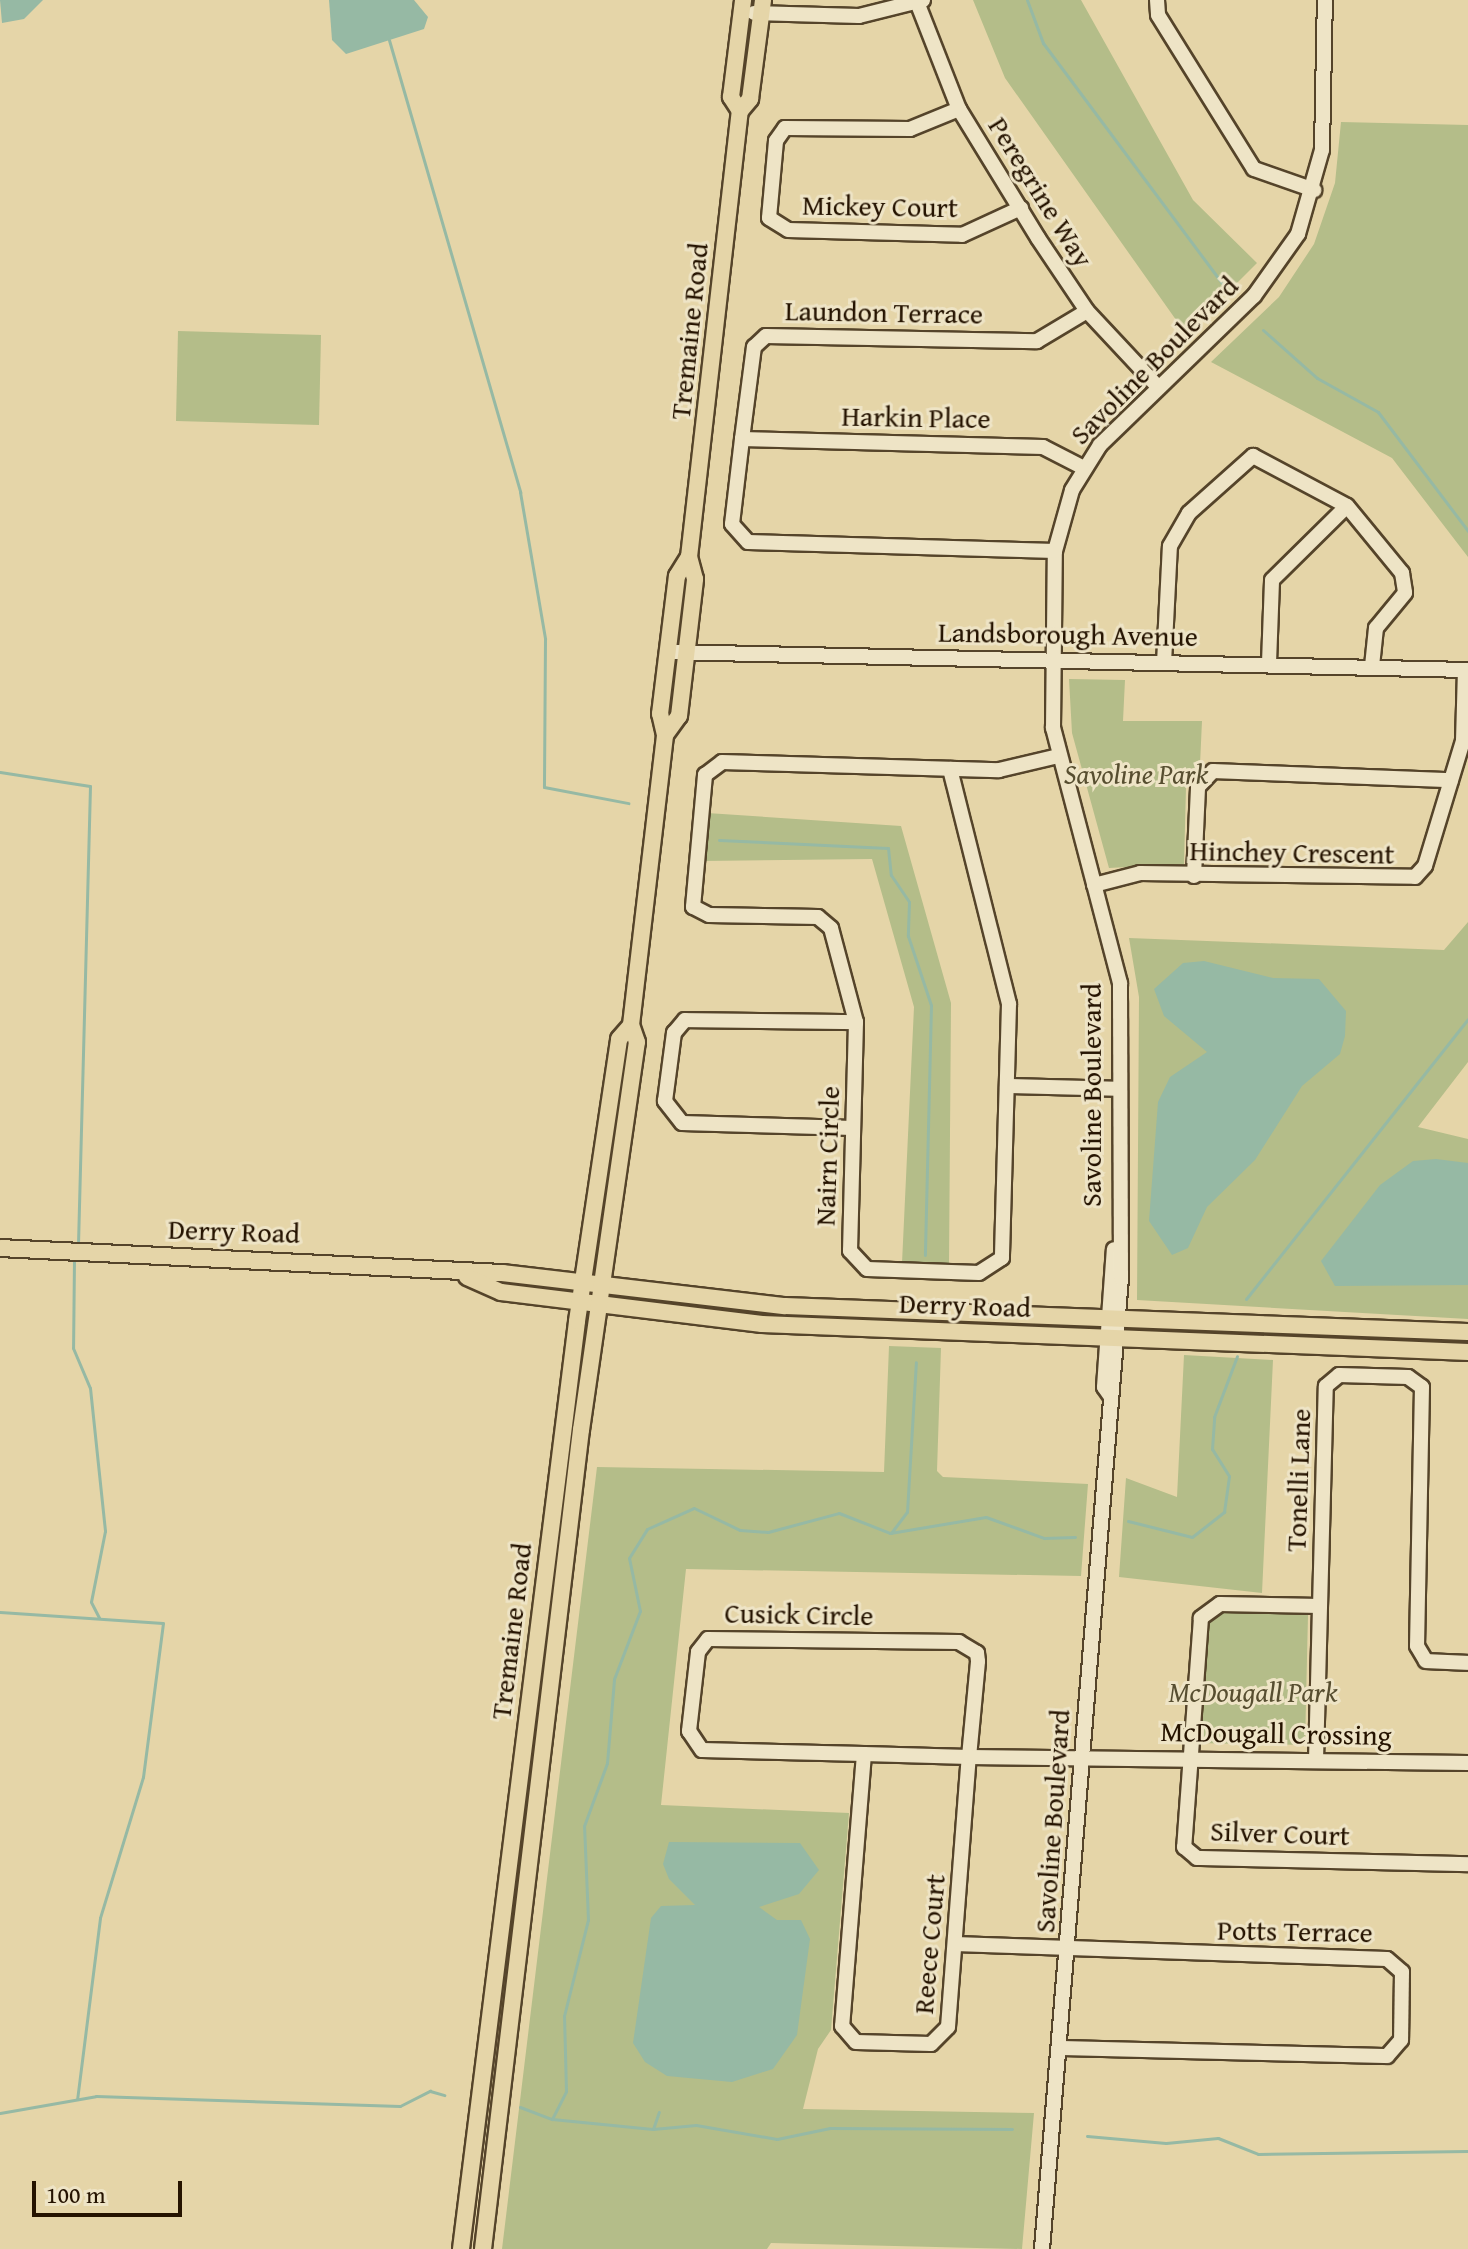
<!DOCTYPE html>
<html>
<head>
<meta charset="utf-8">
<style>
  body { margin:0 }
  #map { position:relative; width:1468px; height:2249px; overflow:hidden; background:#e5d5a8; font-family:"Gentium Book Plus",serif }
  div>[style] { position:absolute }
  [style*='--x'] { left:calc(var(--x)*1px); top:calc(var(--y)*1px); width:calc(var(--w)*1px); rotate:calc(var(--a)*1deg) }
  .green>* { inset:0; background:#b4bd89 }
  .water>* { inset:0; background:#96b9a4 }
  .stream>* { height:3px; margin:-1.5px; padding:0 1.5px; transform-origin:1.5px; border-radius:1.5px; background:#96b9a4 }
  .roads { filter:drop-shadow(2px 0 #55442a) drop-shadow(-2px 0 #55442a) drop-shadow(0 2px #55442a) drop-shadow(0 -2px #55442a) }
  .minor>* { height:14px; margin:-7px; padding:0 7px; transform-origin:7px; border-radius:7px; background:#eee4c6 }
  .major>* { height:16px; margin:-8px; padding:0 8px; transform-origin:8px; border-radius:8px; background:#e5d5a8 }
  span { translate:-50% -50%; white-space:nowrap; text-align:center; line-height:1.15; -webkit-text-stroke:6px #eee4c6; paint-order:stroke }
  .street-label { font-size:28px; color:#251300 }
  .park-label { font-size:28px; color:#574e30; font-style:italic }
  .scale { position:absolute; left:32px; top:2181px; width:150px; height:36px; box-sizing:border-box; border:4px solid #251300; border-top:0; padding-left:10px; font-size:24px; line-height:28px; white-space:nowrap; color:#251300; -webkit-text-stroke:6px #eee4c6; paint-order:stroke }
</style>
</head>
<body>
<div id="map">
  <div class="green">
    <i style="clip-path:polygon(973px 0,1081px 0,1193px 200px,1257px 263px,1186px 334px,1005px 78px)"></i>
    <i style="clip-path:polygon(1341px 122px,1468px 125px,1468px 557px,1392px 458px,1211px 362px,1279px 297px,1314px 244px,1335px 183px)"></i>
    <i style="clip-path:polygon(178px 331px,321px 335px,319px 425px,176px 421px)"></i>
    <i style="clip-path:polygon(1069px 679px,1125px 680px,1123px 721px,1202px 721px,1200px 765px,1186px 788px,1184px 864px,1109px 868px,1072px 733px)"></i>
    <i style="clip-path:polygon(707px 813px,901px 826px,951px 1003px,949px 1264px,902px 1263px,914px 1007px,872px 859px,702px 861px)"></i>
    <i style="clip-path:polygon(1468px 922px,1468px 1062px,1418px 1127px,1468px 1139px,1468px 1319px,1137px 1300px,1139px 997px,1129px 938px,1444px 950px)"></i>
    <i style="clip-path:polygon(889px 1346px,941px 1348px,937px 1471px,943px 1477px,1088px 1484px,1081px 1576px,686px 1569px,661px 1805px,849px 1813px,831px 2030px,818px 2049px,803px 2109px,1034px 2113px,1022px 2249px,771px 2243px,767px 2249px,502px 2249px,597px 1467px,884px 1472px)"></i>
    <i style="clip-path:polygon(1184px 1355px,1273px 1360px,1262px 1593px,1119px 1577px,1126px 1478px,1177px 1497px)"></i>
    <i style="clip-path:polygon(1217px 1611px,1308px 1615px,1305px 1745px,1197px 1743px,1207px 1622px)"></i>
  </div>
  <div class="water">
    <i style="clip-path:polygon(0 0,43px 0,24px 19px,2px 23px)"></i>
    <i style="clip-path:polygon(329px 0,414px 0,428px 17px,424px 29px,346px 54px,332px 40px)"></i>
    <i style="clip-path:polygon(1204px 961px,1273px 978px,1319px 979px,1346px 1011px,1345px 1036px,1340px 1054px,1302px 1086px,1255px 1160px,1207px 1207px,1188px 1248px,1172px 1255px,1149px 1221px,1158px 1102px,1170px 1077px,1207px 1052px,1164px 1016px,1154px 989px,1183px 963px)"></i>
    <i style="clip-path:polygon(1436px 1159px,1468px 1163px,1468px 1285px,1335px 1286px,1321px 1261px,1380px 1185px,1413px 1161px)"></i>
    <i style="clip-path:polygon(669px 1842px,800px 1843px,819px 1870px,799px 1894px,759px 1907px,777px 1920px,801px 1920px,810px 1939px,797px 2035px,773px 2069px,732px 2082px,667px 2076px,645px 2062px,633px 2043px,651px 1918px,661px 1906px,695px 1905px,669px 1879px,663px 1864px)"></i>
  </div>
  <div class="stream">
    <i style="--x:1027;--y:0;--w:46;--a:69.6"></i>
    <i style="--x:1043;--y:43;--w:309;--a:53.3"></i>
    <i style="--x:389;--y:40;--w:471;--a:73.8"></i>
    <i style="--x:520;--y:492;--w:149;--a:80.3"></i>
    <i style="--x:545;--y:639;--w:148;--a:90.4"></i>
    <i style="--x:544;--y:787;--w:86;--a:10.8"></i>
    <i style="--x:1263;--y:330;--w:72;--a:41.6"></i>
    <i style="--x:1317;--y:378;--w:70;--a:29.1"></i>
    <i style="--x:1378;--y:412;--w:149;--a:52.9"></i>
    <i style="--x:0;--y:772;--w:91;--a:8.8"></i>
    <i style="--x:90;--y:786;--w:455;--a:91.5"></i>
    <i style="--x:719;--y:840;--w:169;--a:2.7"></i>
    <i style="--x:888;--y:848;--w:27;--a:84"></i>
    <i style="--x:891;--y:875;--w:32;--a:56"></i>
    <i style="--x:909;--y:902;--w:34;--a:92"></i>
    <i style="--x:908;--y:936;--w:73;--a:71.6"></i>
    <i style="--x:931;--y:1005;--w:250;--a:91.4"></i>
    <i style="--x:74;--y:1259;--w:89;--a:90.6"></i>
    <i style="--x:73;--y:1348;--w:43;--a:67"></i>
    <i style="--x:90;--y:1388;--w:144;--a:84"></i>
    <i style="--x:105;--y:1531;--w:72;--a:101.2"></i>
    <i style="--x:91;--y:1602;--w:18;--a:63"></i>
    <i style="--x:1246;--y:1299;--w:357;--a:-51.6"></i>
    <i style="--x:1128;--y:1521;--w:66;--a:14"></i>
    <i style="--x:1192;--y:1537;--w:41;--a:-38"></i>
    <i style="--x:1224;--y:1512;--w:36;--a:-82"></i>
    <i style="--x:1229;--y:1476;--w:32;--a:-122"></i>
    <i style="--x:1212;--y:1449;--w:32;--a:-86"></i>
    <i style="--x:1214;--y:1417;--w:65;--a:-69.3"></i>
    <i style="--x:891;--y:1533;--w:26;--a:-53"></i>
    <i style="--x:907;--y:1512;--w:150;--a:-86.6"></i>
    <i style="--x:0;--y:1612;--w:163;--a:3.9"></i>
    <i style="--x:163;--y:1623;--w:155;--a:97.4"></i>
    <i style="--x:143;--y:1777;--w:147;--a:107"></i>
    <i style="--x:100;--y:1918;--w:182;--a:97.2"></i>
    <i style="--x:520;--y:2107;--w:34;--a:21"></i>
    <i style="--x:552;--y:2119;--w:31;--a:-63"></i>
    <i style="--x:566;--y:2091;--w:75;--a:-91.5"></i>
    <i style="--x:564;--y:2016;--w:99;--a:-76"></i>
    <i style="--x:588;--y:1920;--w:94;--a:-92.4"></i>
    <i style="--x:584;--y:1826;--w:67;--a:-69.9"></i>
    <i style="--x:607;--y:1763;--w:84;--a:-85.2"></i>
    <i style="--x:614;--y:1679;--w:73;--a:-69.1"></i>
    <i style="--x:640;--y:1611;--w:54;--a:-101.7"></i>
    <i style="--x:629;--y:1558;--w:34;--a:-58"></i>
    <i style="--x:647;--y:1529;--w:51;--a:-24.1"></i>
    <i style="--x:694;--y:1508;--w:51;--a:25.6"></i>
    <i style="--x:740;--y:1530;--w:28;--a:4"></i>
    <i style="--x:768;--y:1532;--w:73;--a:-15"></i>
    <i style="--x:839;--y:1513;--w:55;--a:21.4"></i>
    <i style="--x:890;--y:1533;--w:97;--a:-9.5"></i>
    <i style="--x:986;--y:1517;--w:62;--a:19.9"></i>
    <i style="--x:1044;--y:1538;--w:31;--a:-2"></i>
    <i style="--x:0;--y:2113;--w:97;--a:-10"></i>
    <i style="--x:96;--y:2096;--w:304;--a:1.9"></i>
    <i style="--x:400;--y:2106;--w:34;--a:-27"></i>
    <i style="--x:430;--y:2091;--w:15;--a:16"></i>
    <i style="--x:552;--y:2119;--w:101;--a:5.7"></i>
    <i style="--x:653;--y:2129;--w:43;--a:-5.3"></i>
    <i style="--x:696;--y:2125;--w:82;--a:9.8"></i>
    <i style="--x:777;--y:2139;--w:54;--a:-11.7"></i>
    <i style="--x:830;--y:2128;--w:182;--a:0.3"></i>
    <i style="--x:653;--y:2129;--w:18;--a:-71"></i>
    <i style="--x:1087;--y:2136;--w:79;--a:5.1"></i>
    <i style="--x:1166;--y:2143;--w:52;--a:-5.5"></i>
    <i style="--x:1218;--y:2138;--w:43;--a:21.8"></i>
    <i style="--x:1258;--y:2154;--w:210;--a:-0.8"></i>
  </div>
  <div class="roads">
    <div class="minor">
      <i style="--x:1157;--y:0;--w:15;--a:86"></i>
      <i style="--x:1158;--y:15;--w:181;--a:58.1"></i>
      <i style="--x:1254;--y:169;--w:64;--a:19.3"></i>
      <i style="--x:917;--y:2;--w:115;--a:68.6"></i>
      <i style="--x:959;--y:109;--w:151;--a:58.5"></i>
      <i style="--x:1038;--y:238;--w:88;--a:56.1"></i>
      <i style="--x:1087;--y:311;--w:104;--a:46.9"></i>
      <i style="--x:754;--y:13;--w:105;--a:1.6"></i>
      <i style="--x:859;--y:16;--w:66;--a:-14"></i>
      <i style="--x:959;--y:109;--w:53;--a:157.8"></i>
      <i style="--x:910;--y:129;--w:125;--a:-179.5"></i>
      <i style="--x:785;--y:128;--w:16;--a:125"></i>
      <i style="--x:776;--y:141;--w:77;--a:95.2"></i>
      <i style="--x:769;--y:218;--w:22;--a:32"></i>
      <i style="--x:788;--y:230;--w:174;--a:1.6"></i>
      <i style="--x:962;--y:235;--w:65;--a:-24.6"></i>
      <i style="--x:742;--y:439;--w:301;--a:1.5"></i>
      <i style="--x:1043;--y:447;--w:46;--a:27.1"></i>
      <i style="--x:1055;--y:551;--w:307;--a:-178.3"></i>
      <i style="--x:748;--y:542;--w:24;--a:-132"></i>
      <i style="--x:732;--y:524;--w:86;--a:-83.3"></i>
      <i style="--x:742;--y:439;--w:93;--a:-82.6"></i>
      <i style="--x:754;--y:347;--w:16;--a:-43"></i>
      <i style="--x:766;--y:336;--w:271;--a:1.1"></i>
      <i style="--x:1037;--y:341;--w:58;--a:-31"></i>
      <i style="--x:668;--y:652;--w:800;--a:1.29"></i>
      <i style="--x:1164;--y:663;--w:117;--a:-87.1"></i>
      <i style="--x:1170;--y:546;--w:38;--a:-60"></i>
      <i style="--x:1189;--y:513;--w:86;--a:-41.7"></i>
      <i style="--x:1253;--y:456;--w:106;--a:28"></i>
      <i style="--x:1347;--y:506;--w:87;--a:50.6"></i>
      <i style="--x:1402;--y:573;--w:20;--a:81"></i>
      <i style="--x:1405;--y:593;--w:45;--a:129.6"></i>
      <i style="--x:1376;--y:628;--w:39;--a:96"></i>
      <i style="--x:1269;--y:663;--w:83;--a:-87.9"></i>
      <i style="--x:1272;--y:580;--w:105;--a:-44.6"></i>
      <i style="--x:950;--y:769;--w:242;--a:75.9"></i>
      <i style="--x:1009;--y:1004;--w:254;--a:91.6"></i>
      <i style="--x:1002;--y:1258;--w:27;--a:147"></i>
      <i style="--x:979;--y:1273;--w:112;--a:-178"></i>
      <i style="--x:867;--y:1269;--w:25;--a:-133"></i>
      <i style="--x:850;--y:1251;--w:229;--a:-88.5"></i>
      <i style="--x:856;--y:1022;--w:97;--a:-104.9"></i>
      <i style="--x:831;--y:928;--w:17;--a:-140"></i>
      <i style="--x:818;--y:917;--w:109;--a:-178.9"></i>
      <i style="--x:709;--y:915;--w:18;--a:-153"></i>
      <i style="--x:693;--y:907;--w:133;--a:-84.8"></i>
      <i style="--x:705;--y:775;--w:21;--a:-37"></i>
      <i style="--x:722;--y:762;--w:277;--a:1.7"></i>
      <i style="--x:999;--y:770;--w:61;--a:-13.3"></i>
      <i style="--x:1194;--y:876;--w:89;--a:-87.4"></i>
      <i style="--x:1198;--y:787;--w:22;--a:-47"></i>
      <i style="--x:1213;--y:771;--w:238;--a:2.2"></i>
      <i style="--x:1094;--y:885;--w:48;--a:-14.6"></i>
      <i style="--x:1140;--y:873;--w:275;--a:0.8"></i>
      <i style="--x:1415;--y:877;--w:15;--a:-48"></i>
      <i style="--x:1425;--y:866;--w:131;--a:-73.1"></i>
      <i style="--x:1463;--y:741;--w:71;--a:-88.4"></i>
      <i style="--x:1007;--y:1086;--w:112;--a:1.5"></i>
      <i style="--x:853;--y:1128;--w:171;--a:-178.3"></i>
      <i style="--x:682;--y:1123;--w:28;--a:-128"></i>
      <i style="--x:665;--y:1101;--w:69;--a:-82.5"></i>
      <i style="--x:674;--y:1033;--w:17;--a:-50"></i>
      <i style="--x:685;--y:1020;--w:171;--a:0.7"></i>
      <i style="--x:1111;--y:1397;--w:12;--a:-125"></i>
      <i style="--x:1104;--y:1387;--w:138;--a:-85.9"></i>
      <i style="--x:1320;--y:1606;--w:100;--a:-178.9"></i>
      <i style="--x:1220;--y:1604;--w:24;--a:144"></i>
      <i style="--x:1201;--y:1618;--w:230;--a:94.2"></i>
      <i style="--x:1184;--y:1847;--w:17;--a:40"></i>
      <i style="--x:1197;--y:1858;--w:271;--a:1.3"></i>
      <i style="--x:864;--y:1754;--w:273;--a:94.6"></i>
      <i style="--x:842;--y:2026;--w:21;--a:49"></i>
      <i style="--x:856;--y:2042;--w:75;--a:1.5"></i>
      <i style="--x:931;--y:2044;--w:24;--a:-45"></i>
      <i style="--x:948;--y:2027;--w:271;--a:-85.6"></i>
      <i style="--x:969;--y:1757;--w:96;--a:-84.6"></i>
      <i style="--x:978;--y:1661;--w:8;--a:-97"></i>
      <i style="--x:977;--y:1653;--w:21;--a:-149"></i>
      <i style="--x:959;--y:1642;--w:251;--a:-179.3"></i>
      <i style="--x:708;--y:1639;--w:16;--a:128"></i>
      <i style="--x:698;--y:1652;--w:80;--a:96.5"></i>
      <i style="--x:689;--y:1731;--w:23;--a:56"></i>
      <i style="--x:702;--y:1750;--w:78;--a:1.5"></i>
      <i style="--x:780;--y:1752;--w:84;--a:1.4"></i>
      <i style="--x:864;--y:1754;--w:105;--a:1.6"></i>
      <i style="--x:969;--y:1757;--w:499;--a:0.7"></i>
      <i style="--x:1316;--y:1760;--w:374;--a:-88.5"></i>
      <i style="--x:1326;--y:1386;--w:17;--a:-40"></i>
      <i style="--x:1339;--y:1375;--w:69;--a:1.7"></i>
      <i style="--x:1408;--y:1377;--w:17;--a:36"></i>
      <i style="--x:1422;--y:1387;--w:259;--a:91.1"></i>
      <i style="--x:1417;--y:1646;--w:17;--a:59"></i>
      <i style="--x:1426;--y:1661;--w:42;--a:2.7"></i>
      <i style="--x:955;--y:1944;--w:432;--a:2"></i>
      <i style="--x:1387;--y:1959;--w:20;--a:41"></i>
      <i style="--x:1402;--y:1972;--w:68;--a:90.8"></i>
      <i style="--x:1401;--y:2040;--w:21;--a:131"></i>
      <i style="--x:1387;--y:2056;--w:328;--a:-178.6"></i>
      <i style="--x:1042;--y:2249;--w:974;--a:-85.35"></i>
      <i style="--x:1121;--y:1278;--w:295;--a:-90.2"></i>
      <i style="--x:1120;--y:983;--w:264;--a:-104.7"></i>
      <i style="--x:1053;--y:728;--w:177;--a:-89.4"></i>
      <i style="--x:1055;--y:551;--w:63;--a:-74.4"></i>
      <i style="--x:1072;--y:490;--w:53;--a:-58.1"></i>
      <i style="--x:1100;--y:445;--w:214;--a:-44.1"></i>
      <i style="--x:1254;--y:296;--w:76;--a:-54.6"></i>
      <i style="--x:1298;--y:234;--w:87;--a:-74.1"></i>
      <i style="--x:1322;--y:150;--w:150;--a:-88.9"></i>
    </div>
    <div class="major">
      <i style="--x:740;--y:111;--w:17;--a:-123"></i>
      <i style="--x:731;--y:97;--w:98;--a:-82.9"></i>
      <i style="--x:665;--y:735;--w:24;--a:-54"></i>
      <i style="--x:679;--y:716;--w:138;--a:-83.3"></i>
      <i style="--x:695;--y:579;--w:23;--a:-105"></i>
      <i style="--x:689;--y:557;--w:449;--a:-83.5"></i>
      <i style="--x:740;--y:111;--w:16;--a:-50"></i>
      <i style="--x:750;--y:99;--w:100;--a:-82.5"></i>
      <i style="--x:0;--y:1248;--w:503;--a:2.85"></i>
      <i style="--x:502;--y:1273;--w:285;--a:6.7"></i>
      <i style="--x:785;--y:1306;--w:683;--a:2.18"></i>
      <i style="--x:467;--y:1277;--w:37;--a:24"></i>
      <i style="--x:501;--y:1292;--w:263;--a:7"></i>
      <i style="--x:762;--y:1324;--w:707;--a:2.27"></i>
      <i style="--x:461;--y:2249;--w:935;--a:-82.87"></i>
      <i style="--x:577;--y:1321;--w:285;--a:-81.5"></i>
      <i style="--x:619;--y:1039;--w:18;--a:-49"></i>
      <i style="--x:483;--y:2249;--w:825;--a:-83.18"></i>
      <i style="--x:581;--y:1430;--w:392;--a:-81.8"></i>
      <i style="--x:637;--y:1042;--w:18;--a:-109"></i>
      <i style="--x:631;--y:1025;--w:292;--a:-83.3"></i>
      <i style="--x:665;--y:735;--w:22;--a:-103"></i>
      <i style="--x:660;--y:714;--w:139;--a:-83"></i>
      <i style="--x:677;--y:576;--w:22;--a:-58"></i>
    </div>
  </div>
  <div class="street-label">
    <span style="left:1041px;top:192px;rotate:58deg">Peregrine Way</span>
    <span style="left:880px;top:206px;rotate:1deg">Mickey Court</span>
    <span style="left:884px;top:312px;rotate:1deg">Laundon Terrace</span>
    <span style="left:689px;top:331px;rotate:-84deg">Tremaine Road</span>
    <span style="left:1154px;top:360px;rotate:-45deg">Savoline Boulevard</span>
    <span style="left:916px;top:417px;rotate:1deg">Harkin Place</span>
    <span style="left:1068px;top:634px;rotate:1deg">Landsborough Avenue</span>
    <span style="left:1292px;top:852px;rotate:1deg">Hinchey Crescent</span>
    <span style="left:1091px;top:1095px;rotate:-90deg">Savoline Boulevard</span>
    <span style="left:827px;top:1156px;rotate:-88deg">Nairn Circle</span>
    <span style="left:234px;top:1231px;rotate:2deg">Derry Road</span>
    <span style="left:965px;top:1305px;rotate:2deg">Derry Road</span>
    <span style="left:1298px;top:1480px;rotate:-88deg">Tonelli Lane</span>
    <span style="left:799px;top:1614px;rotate:1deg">Cusick Circle</span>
    <span style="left:511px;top:1631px;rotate:-83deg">Tremaine Road</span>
    <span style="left:1276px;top:1733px;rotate:1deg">McDougall Crossing</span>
    <span style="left:1052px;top:1821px;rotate:-86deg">Savoline Boulevard</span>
    <span style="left:1280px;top:1833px;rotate:2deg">Silver Court</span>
    <span style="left:1295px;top:1931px;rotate:1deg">Potts Terrace</span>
    <span style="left:929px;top:1944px;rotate:-85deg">Reece Court</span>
  </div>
  <div class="park-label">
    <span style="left:1136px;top:774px">Savoline Park</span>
    <span style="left:1253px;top:1692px">McDougall Park</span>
  </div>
  <div class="scale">100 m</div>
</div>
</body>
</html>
